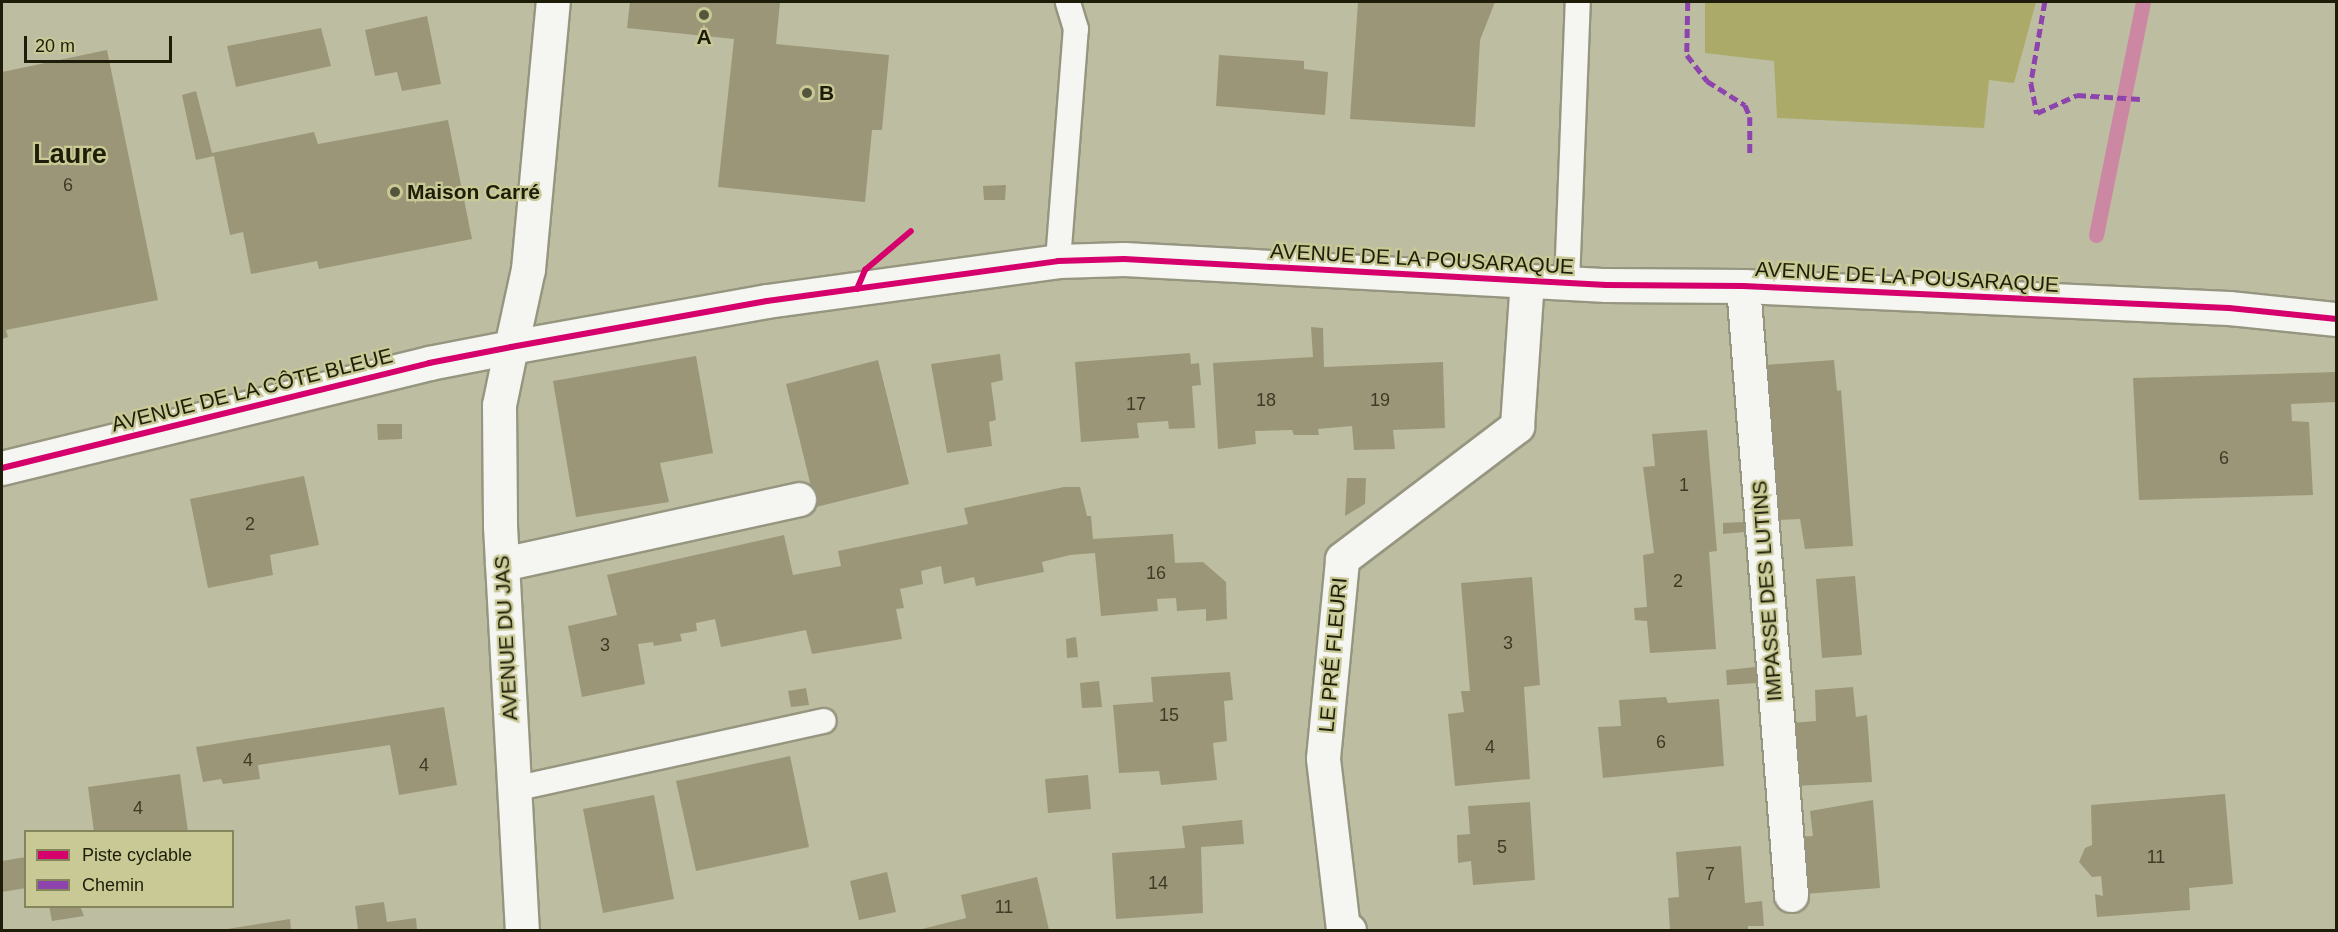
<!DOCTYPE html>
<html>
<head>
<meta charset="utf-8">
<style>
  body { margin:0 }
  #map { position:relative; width:2338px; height:932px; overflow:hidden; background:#bdbda1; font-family:Helvetica,sans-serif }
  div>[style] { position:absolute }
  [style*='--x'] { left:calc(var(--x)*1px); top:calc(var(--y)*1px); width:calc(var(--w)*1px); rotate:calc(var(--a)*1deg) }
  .green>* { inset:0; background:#abaa69 }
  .stream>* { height:15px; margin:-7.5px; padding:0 7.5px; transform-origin:7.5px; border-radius:7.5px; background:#cc88a3 }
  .building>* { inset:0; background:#9c9679 }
  .roads { filter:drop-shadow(2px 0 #969680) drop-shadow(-2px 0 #969680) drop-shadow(0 2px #969680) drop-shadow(0 -2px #969680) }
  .lane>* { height:24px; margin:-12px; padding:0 12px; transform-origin:12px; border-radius:12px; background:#f5f5f1 }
  .street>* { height:33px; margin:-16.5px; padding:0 16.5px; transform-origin:16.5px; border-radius:16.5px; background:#f5f5f1 }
  .secondary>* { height:33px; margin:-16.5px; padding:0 16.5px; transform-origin:16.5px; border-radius:16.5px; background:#f5f5f1 }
  .quiet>* { height:4.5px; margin-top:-2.25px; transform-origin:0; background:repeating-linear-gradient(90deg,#8e44ad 0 9px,transparent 0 13.5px) }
  .cycleway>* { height:6px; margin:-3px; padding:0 3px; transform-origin:3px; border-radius:3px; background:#d6006c }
  .dots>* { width:16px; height:16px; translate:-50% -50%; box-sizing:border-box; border:3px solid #c8c995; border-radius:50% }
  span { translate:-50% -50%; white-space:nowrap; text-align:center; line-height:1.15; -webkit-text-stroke:4.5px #c8c995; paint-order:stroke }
  .number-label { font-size:18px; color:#3d3b25 }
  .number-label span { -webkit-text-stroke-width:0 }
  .poi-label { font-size:21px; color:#1d1d09; font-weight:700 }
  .left { translate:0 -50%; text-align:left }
  .street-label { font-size:21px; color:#1d1d09 }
  .district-label { font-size:27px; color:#1d1d09; font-weight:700 }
  .frame { position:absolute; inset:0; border:3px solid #1d1d09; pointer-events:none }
  .legend { position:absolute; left:24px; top:830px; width:210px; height:78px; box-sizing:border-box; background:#c8c995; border:2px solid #84845d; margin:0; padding:8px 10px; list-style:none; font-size:18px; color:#1d1d09 }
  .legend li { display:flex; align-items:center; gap:12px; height:30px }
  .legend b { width:30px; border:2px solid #84845d }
  .scale { position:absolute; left:24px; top:36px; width:148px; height:27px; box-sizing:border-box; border:3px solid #1d1d09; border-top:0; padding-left:8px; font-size:18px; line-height:21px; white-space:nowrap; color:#1d1d09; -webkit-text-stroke:4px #c8c995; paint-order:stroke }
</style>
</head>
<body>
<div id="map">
  <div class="green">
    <i style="clip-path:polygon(1705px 2px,2036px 2px,2014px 83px,1989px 80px,1984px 128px,1777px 118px,1774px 61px,1705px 53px)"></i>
  </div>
  <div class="stream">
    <i style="--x:2096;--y:235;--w:238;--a:-78.6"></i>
  </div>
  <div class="building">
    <i style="clip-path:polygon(630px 2px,780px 2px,776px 44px,889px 55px,882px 130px,872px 130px,865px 202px,718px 187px,734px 39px,627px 28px)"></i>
    <i style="clip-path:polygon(1358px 2px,1495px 2px,1480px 40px,1475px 127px,1350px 119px)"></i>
    <i style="clip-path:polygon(427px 16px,441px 84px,402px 91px,397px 72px,375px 76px,365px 30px)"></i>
    <i style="clip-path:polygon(321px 28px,331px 66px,236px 87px,227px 46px)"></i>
    <i style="clip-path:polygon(107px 50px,158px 300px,6px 330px,8px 337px,2px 339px,2px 72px)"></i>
    <i style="clip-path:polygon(1219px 55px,1304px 61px,1304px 69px,1328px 72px,1325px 115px,1216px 106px)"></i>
    <i style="clip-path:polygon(196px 91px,212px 153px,314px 132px,318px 144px,448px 120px,472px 239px,319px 269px,317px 261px,251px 274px,243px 232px,230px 235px,214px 156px,196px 160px,182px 95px)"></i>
    <i style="clip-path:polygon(1006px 185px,1005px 200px,984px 200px,983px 186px)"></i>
    <i style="clip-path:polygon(1311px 327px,1323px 328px,1324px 367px,1443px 362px,1445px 428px,1393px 430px,1395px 449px,1354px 450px,1352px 426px,1318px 429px,1319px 435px,1294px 435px,1292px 430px,1255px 431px,1256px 444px,1218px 449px,1213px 363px,1313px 357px)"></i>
    <i style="clip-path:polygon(1190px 353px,1191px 364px,1199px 363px,1201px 385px,1192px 386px,1195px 428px,1169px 429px,1168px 421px,1137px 423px,1139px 438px,1081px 442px,1075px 362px)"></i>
    <i style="clip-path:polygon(1000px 354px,1003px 380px,991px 383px,996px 420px,989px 422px,992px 446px,947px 453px,931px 364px)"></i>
    <i style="clip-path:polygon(696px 356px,713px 453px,660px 463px,669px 502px,576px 517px,553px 381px)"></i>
    <i style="clip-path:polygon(878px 360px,909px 484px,816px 507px,786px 384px)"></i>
    <i style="clip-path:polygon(1834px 360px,1837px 391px,1841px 390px,1853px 546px,1805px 549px,1800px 519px,1775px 520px,1764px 365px)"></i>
    <i style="clip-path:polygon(2336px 372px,2336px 402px,2291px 404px,2292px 421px,2309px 422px,2313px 495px,2139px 500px,2133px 378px)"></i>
    <i style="clip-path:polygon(377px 424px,402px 424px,402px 439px,378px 440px)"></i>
    <i style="clip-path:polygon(1707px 430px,1717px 551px,1709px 552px,1716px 649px,1650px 653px,1647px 621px,1635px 620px,1634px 608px,1647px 607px,1643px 555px,1654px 553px,1643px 467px,1655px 466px,1652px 434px)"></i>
    <i style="clip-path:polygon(304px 476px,319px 545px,270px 555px,273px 575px,208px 588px,190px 499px)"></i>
    <i style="clip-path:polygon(1347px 478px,1366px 478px,1365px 504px,1345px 516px)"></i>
    <i style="clip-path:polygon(1064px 487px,1080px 487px,1087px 516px,1091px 516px,1093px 539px,1173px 534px,1175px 563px,1203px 562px,1226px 582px,1227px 619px,1206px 621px,1206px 609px,1177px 611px,1176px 598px,1157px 599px,1158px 611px,1101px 616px,1095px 553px,1070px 555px,1042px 562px,1044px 572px,976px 586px,974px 577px,944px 584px,941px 566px,921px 571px,923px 584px,900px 589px,904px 608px,896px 609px,902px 639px,812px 654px,806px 630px,721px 647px,715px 619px,696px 623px,697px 631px,680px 634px,682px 641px,654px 646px,653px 642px,638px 644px,645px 684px,582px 697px,568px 626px,617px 615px,607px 575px,784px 535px,793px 575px,841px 566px,838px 551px,968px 524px,964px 508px)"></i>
    <i style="clip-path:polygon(1744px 522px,1744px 532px,1723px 534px,1723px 523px)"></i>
    <i style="clip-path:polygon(1855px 576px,1862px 655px,1822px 658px,1816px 579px)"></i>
    <i style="clip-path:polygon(1532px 577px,1540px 685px,1524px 687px,1530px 779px,1455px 786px,1448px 714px,1464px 712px,1461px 691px,1470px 691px,1461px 583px)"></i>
    <i style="clip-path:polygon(1076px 637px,1078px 657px,1067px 658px,1066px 639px)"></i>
    <i style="clip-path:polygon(1756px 667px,1757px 683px,1727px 685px,1726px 670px)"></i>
    <i style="clip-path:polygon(1230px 672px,1233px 700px,1224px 701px,1227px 741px,1213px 743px,1217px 780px,1161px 785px,1159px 771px,1119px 773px,1113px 705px,1153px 702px,1151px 677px)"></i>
    <i style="clip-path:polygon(1099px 681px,1102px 707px,1082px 708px,1080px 683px)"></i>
    <i style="clip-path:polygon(1853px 687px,1856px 717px,1867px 715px,1872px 782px,1795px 786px,1791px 723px,1816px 721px,1815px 690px)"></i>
    <i style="clip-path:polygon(806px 688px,809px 705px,791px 707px,788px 691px)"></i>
    <i style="clip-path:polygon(1666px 697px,1668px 703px,1719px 699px,1724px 766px,1603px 778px,1598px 727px,1621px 726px,1619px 700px)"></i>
    <i style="clip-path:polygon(444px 707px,457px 785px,399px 795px,390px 745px,258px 765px,260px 779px,223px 784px,221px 779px,203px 782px,196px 747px)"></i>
    <i style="clip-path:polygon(790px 756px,809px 847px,696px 871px,676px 781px)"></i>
    <i style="clip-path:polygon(180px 774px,188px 832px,94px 832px,88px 787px)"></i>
    <i style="clip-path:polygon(1088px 775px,1091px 809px,1048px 813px,1045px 779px)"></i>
    <i style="clip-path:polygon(2225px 794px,2233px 884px,2189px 888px,2190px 910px,2097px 917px,2095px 894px,2103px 896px,2101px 876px,2092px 877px,2079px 862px,2085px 848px,2092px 845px,2091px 805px)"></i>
    <i style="clip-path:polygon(654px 795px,674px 899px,603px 913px,583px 809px)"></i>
    <i style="clip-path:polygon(1873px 800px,1880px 888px,1805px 894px,1799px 837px,1813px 836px,1810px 811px)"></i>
    <i style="clip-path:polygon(1530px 802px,1535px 880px,1473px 885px,1471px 861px,1458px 863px,1457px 835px,1470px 834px,1468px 806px)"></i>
    <i style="clip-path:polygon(1242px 820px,1244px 844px,1201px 847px,1203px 913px,1116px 919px,1112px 853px,1185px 848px,1182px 826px)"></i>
    <i style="clip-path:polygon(1741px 846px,1745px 903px,1762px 901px,1764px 926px,1748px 926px,1748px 930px,1670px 930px,1668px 898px,1679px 897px,1676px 852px)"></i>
    <i style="clip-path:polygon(26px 857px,26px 888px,2px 892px,2px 861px)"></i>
    <i style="clip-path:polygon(887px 872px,896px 912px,859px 920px,850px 881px)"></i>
    <i style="clip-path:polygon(1037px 877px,1049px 930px,918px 930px,966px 918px,961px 895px)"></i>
    <i style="clip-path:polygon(384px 902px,387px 922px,416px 918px,417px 930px,358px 930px,355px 906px)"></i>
    <i style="clip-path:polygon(49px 906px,80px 906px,84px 916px,52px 921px)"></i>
    <i style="clip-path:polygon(290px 919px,291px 930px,228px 930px,227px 929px)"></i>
  </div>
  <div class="roads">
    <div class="lane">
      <i style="--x:1058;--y:261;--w:233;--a:-85.6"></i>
      <i style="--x:1076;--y:29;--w:28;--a:-107"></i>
      <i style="--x:1567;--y:283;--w:281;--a:-87.8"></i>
      <i style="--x:514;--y:789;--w:317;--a:-12.4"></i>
    </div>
    <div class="street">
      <i style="--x:1743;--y:286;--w:611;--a:85.49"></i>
      <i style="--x:511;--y:347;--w:59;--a:101.7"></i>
      <i style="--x:499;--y:405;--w:121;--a:89.5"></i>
      <i style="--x:500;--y:526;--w:405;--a:86.9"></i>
      <i style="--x:502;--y:564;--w:304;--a:-12.3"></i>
      <i style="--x:1349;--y:930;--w:6;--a:-171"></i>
      <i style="--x:1343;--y:929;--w:172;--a:-96.7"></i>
      <i style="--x:1323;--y:758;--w:200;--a:-84.5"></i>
      <i style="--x:1342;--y:559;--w:220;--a:-37.2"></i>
      <i style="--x:1517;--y:426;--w:145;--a:-86.1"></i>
    </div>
    <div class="secondary">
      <i style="--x:511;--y:347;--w:80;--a:-77.7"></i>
      <i style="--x:528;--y:269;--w:268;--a:-84.7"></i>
      <i style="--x:2;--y:468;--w:440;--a:-13.8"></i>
      <i style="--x:429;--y:363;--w:84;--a:-11"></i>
      <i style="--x:511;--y:347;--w:260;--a:-10.2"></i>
      <i style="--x:767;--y:301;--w:294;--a:-7.8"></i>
      <i style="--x:1058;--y:261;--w:66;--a:-1.7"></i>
      <i style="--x:1124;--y:259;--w:483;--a:3.1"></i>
      <i style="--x:1606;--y:285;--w:137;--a:0.4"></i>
      <i style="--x:1743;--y:286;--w:486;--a:2.6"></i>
      <i style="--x:2229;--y:308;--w:108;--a:5.9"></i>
    </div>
  </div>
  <div class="quiet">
    <i style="--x:1688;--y:2;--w:53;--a:91.1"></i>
    <i style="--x:1687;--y:55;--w:33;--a:52"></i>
    <i style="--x:1707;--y:81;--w:45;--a:32.3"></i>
    <i style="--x:1745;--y:105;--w:13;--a:67"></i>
    <i style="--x:1750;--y:117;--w:36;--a:90"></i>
    <i style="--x:2045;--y:2;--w:82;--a:99.8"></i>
    <i style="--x:2031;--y:83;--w:31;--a:79"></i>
    <i style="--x:2037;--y:113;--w:44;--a:-24.2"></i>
    <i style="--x:2077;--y:95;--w:63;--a:3.6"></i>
  </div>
  <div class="cycleway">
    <i style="--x:857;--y:289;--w:21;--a:-67"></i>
    <i style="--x:865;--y:270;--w:60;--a:-40.3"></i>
    <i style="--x:2;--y:468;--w:440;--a:-13.8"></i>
    <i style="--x:429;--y:363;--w:84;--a:-11"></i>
    <i style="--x:511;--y:347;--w:260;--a:-10.2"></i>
    <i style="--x:767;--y:301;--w:294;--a:-7.8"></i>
    <i style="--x:1058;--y:261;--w:66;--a:-1.7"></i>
    <i style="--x:1124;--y:259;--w:483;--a:3.1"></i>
    <i style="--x:1606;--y:285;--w:137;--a:0.4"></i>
    <i style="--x:1743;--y:286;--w:486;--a:2.6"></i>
    <i style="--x:2229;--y:308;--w:108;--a:5.9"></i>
  </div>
  <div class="dots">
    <i style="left:704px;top:15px;background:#55553e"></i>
    <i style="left:807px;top:93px;background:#55553e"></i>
    <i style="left:395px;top:192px;background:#55553e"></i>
  </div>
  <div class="number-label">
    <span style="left:68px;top:185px">6</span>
    <span style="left:1266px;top:400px">18</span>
    <span style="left:1380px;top:400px">19</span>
    <span style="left:1136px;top:404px">17</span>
    <span style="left:2224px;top:458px">6</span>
    <span style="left:1684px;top:485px">1</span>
    <span style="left:250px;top:524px">2</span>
    <span style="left:1156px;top:573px">16</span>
    <span style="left:1678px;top:581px">2</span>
    <span style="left:1508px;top:643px">3</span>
    <span style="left:605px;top:645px">3</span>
    <span style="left:1169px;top:715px">15</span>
    <span style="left:1661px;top:742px">6</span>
    <span style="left:1490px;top:747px">4</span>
    <span style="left:248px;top:760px">4</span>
    <span style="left:424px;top:765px">4</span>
    <span style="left:138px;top:808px">4</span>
    <span style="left:1502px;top:847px">5</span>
    <span style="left:2156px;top:857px">11</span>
    <span style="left:1710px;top:874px">7</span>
    <span style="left:1158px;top:883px">14</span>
    <span style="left:1004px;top:907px">11</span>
  </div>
  <div class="poi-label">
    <span style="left:704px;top:37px">A</span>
    <span class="left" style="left:819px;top:93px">B</span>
    <span class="left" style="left:407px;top:192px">Maison Carré</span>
  </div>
  <div class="street-label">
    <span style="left:1422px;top:259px;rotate:3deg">AVENUE DE LA POUSARAQUE</span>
    <span style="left:1907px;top:277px;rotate:3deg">AVENUE DE LA POUSARAQUE</span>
    <span style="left:252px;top:390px;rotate:-14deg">AVENUE DE LA CÔTE BLEUE</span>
    <span style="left:1767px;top:591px;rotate:-94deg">IMPASSE DES LUTINS</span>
    <span style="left:506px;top:638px;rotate:-93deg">AVENUE DU JAS</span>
    <span style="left:1333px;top:655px;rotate:-85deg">LE PRÉ FLEURI</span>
  </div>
  <div class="district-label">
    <span style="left:70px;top:155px">Laure</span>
  </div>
  <div class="frame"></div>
  <ul class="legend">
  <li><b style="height:8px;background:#d6006c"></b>Piste cyclable</li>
  <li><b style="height:8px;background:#8e44ad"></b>Chemin</li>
  </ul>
  <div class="scale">20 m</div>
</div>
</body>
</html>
